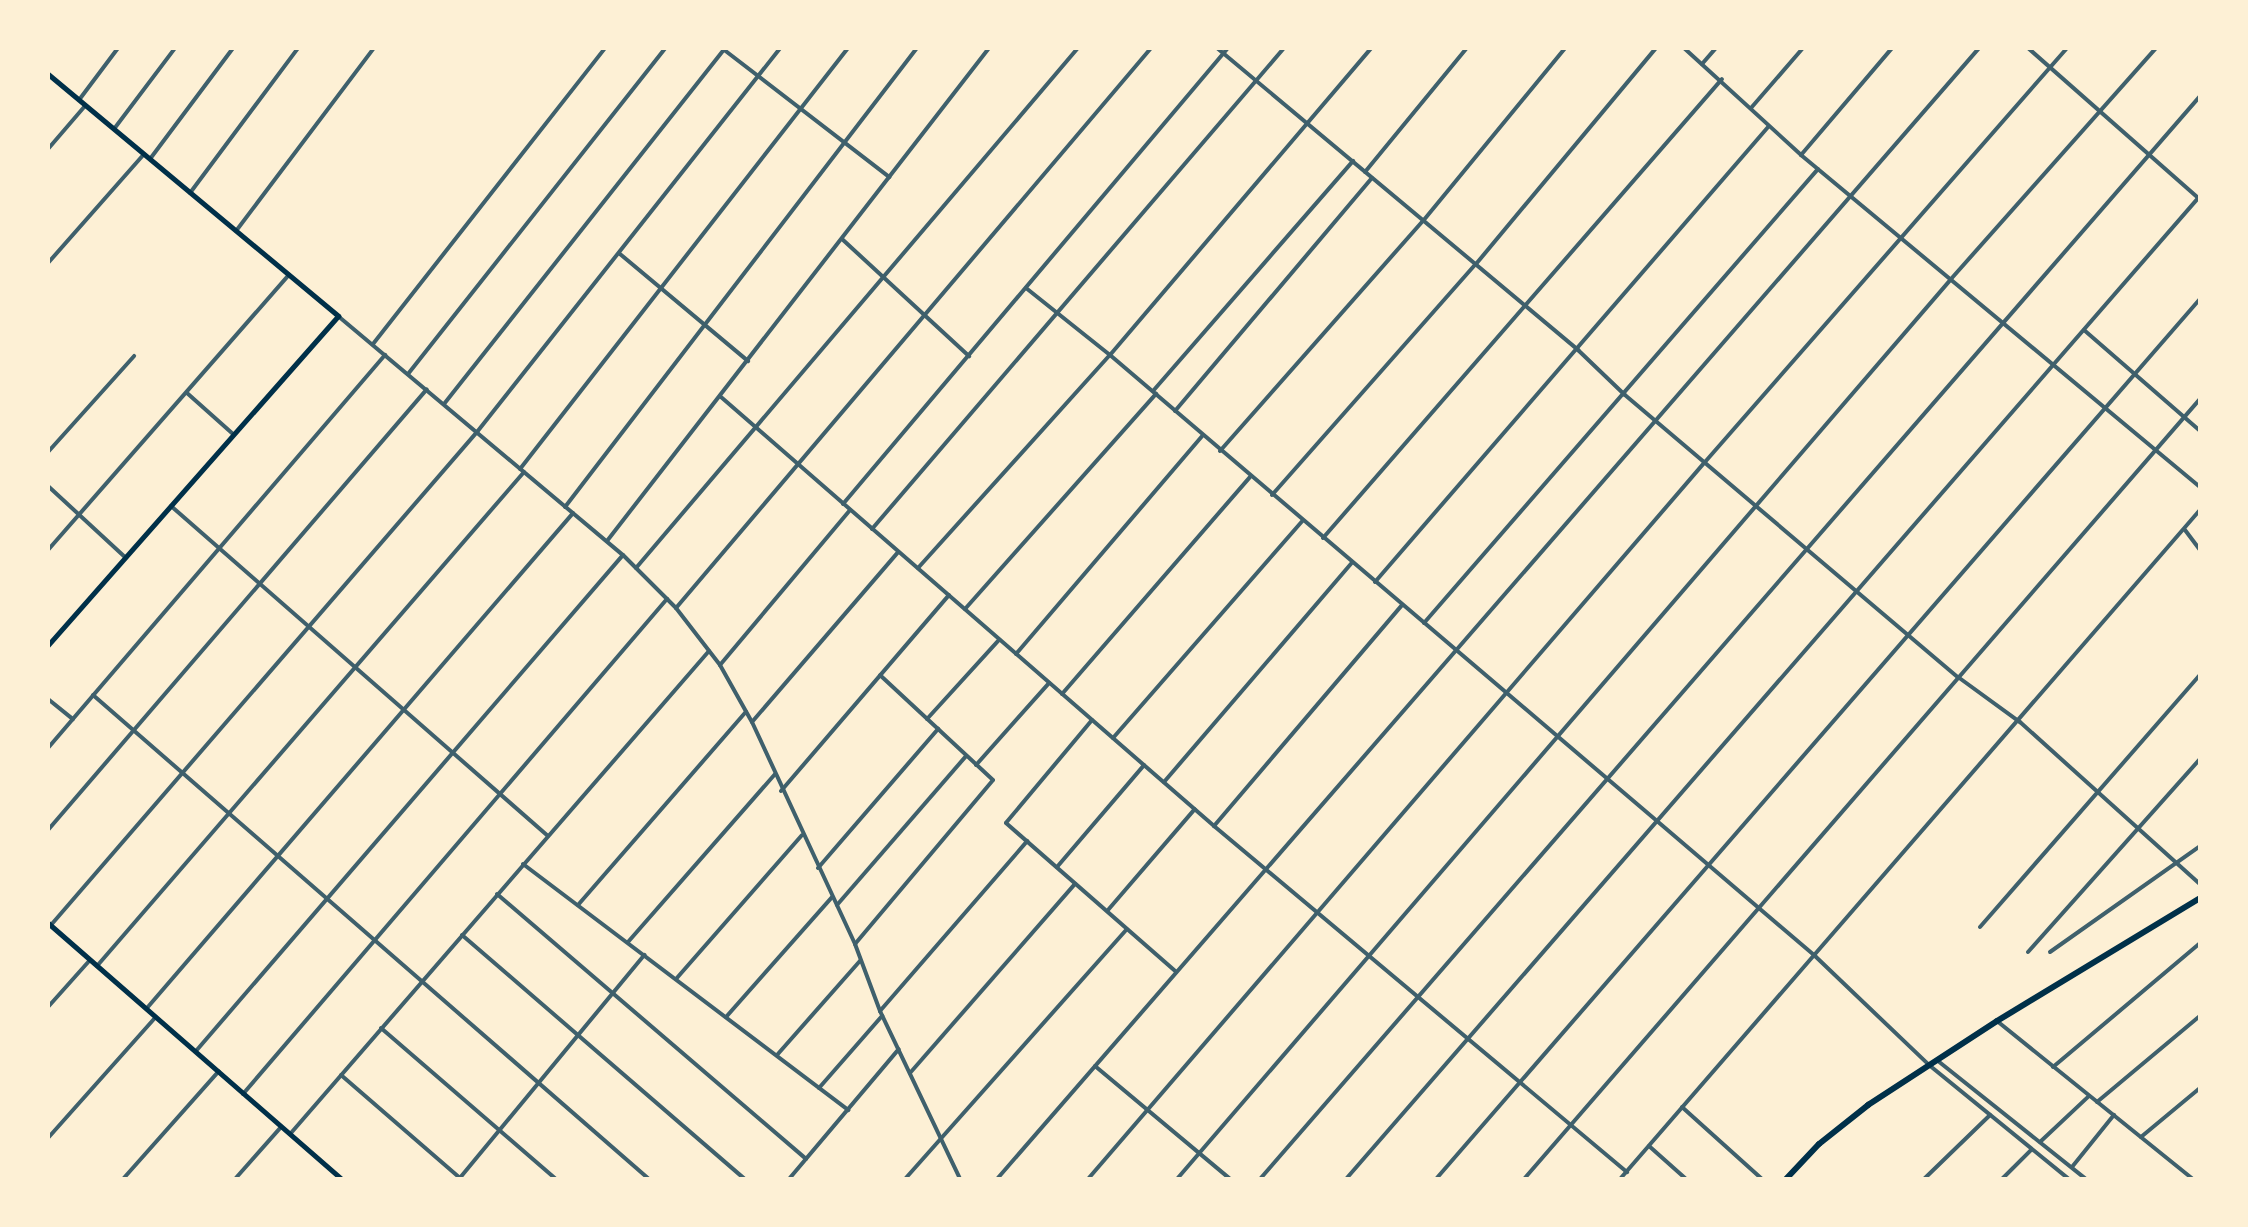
<!DOCTYPE html>
<html>
<head>
<meta charset="utf-8">
<style>
  body { margin:0 }
  #map { position:relative; width:2248px; height:1227px; overflow:hidden; background:#fdf0d5; font-family:Signika,sans-serif }
  div>[style] { position:absolute }
  [style*='--x'] { left:calc(var(--x)*1px); top:calc(var(--y)*1px); width:calc(var(--w)*1px); rotate:calc(var(--a)*1deg) }
  .minor>* { height:4px; margin:-2px; padding:0 2px; transform-origin:2px; border-radius:2px; background:#3f606c }
  .tertiary>* { height:4px; margin:-2px; padding:0 2px; transform-origin:2px; border-radius:2px; background:#3f606c }
  .secondary>* { height:5px; margin:-2.5px; padding:0 2.5px; transform-origin:2.5px; border-radius:2.5px; background:#003049 }
  .primary>* { height:6px; margin:-3px; padding:0 3px; transform-origin:3px; border-radius:3px; background:#003049 }
  span { translate:-50% -50%; white-space:nowrap; text-align:center; line-height:1.15; -webkit-text-stroke:6px #fdf0d5; paint-order:stroke }
  .frame { position:absolute; inset:0; border:50px solid #fdf0d5; pointer-events:none }
</style>
</head>
<body>
<div id="map">
  <div class="minor">
    <i style="--x:1217;--y:48;--w:471;--a:39.9"></i>
    <i style="--x:1578;--y:350;--w:65;--a:43.8"></i>
    <i style="--x:1625;--y:395;--w:436;--a:40.3"></i>
    <i style="--x:1958;--y:677;--w:77;--a:36"></i>
    <i style="--x:2020;--y:722;--w:242;--a:42"></i>
    <i style="--x:1684;--y:48;--w:159;--a:42.4"></i>
    <i style="--x:1801;--y:155;--w:519;--a:39.76"></i>
    <i style="--x:2028;--y:48;--w:227;--a:41.4"></i>
    <i style="--x:723;--y:49;--w:210;--a:37.6"></i>
    <i style="--x:1702;--y:64;--w:21;--a:-49"></i>
    <i style="--x:79;--y:100;--w:65;--a:-53.1"></i>
    <i style="--x:1751;--y:108;--w:79;--a:-49.1"></i>
    <i style="--x:114;--y:129;--w:101;--a:-53"></i>
    <i style="--x:48;--y:149;--w:57;--a:-49.3"></i>
    <i style="--x:1801;--y:155;--w:140;--a:-49.6"></i>
    <i style="--x:150;--y:159;--w:139;--a:-53.2"></i>
    <i style="--x:1365;--y:172;--w:161;--a:-50.6"></i>
    <i style="--x:190;--y:193;--w:181;--a:-53.3"></i>
    <i style="--x:236;--y:231;--w:229;--a:-53"></i>
    <i style="--x:842;--y:239;--w:173;--a:42.7"></i>
    <i style="--x:620;--y:254;--w:167;--a:39.9"></i>
    <i style="--x:48;--y:263;--w:145;--a:-48.6"></i>
    <i style="--x:1026;--y:288;--w:107;--a:38.6"></i>
    <i style="--x:1110;--y:355;--w:719;--a:40.43"></i>
    <i style="--x:1657;--y:821;--w:208;--a:40.5"></i>
    <i style="--x:1815;--y:956;--w:158;--a:43.7"></i>
    <i style="--x:2084;--y:330;--w:154;--a:41"></i>
    <i style="--x:373;--y:344;--w:376;--a:-51.9"></i>
    <i style="--x:408;--y:374;--w:415;--a:-51.7"></i>
    <i style="--x:1153;--y:391;--w:305;--a:-49"></i>
    <i style="--x:187;--y:393;--w:62;--a:41.7"></i>
    <i style="--x:721;--y:397;--w:654;--a:41.03"></i>
    <i style="--x:1214;--y:826;--w:539;--a:39.96"></i>
    <i style="--x:444;--y:404;--w:454;--a:-51.7"></i>
    <i style="--x:1175;--y:411;--w:305;--a:-49.8"></i>
    <i style="--x:1220;--y:451;--w:307;--a:-48.6"></i>
    <i style="--x:1423;--y:221;--w:224;--a:-50.6"></i>
    <i style="--x:48;--y:452;--w:129;--a:-48.1"></i>
    <i style="--x:520;--y:469;--w:534;--a:-52.08"></i>
    <i style="--x:48;--y:486;--w:105;--a:42.7"></i>
    <i style="--x:1272;--y:495;--w:308;--a:-48.6"></i>
    <i style="--x:1476;--y:264;--w:281;--a:-50.2"></i>
    <i style="--x:843;--y:504;--w:597;--a:-49.83"></i>
    <i style="--x:171;--y:506;--w:501;--a:41.2"></i>
    <i style="--x:565;--y:507;--w:578;--a:-52.52"></i>
    <i style="--x:872;--y:529;--w:633;--a:-49.42"></i>
    <i style="--x:2185;--y:530;--w:25;--a:53"></i>
    <i style="--x:1323;--y:538;--w:608;--a:-49"></i>
    <i style="--x:607;--y:541;--w:624;--a:-52.23"></i>
    <i style="--x:48;--y:550;--w:366;--a:-48.8"></i>
    <i style="--x:636;--y:568;--w:682;--a:-49.64"></i>
    <i style="--x:918;--y:568;--w:287;--a:-48"></i>
    <i style="--x:1110;--y:355;--w:403;--a:-49.6"></i>
    <i style="--x:1375;--y:582;--w:601;--a:-49.18"></i>
    <i style="--x:676;--y:608;--w:734;--a:-49.69"></i>
    <i style="--x:965;--y:609;--w:288;--a:-48.4"></i>
    <i style="--x:1424;--y:623;--w:601;--a:-49.05"></i>
    <i style="--x:1016;--y:654;--w:287;--a:-49.5"></i>
    <i style="--x:720;--y:665;--w:202;--a:-50"></i>
    <i style="--x:1062;--y:694;--w:287;--a:-49.1"></i>
    <i style="--x:93;--y:695;--w:737;--a:41.04"></i>
    <i style="--x:48;--y:699;--w:32;--a:39"></i>
    <i style="--x:927;--y:719;--w:107;--a:-47.7"></i>
    <i style="--x:1092;--y:720;--w:134;--a:129.9"></i>
    <i style="--x:1006;--y:823;--w:226;--a:41.2"></i>
    <i style="--x:752;--y:722;--w:224;--a:-49.3"></i>
    <i style="--x:1113;--y:738;--w:288;--a:-48.9"></i>
    <i style="--x:48;--y:748;--w:518;--a:-49.39"></i>
    <i style="--x:976;--y:765;--w:110;--a:-48.3"></i>
    <i style="--x:1164;--y:782;--w:289;--a:-49.4"></i>
    <i style="--x:781;--y:791;--w:258;--a:-49.4"></i>
    <i style="--x:1214;--y:826;--w:290;--a:-49.6"></i>
    <i style="--x:48;--y:830;--w:581;--a:-49.32"></i>
    <i style="--x:523;--y:864;--w:408;--a:37.1"></i>
    <i style="--x:1057;--y:867;--w:134;--a:-49.5"></i>
    <i style="--x:818;--y:868;--w:184;--a:-49.2"></i>
    <i style="--x:497;--y:894;--w:407;--a:40.6"></i>
    <i style="--x:578;--y:905;--w:256;--a:-49"></i>
    <i style="--x:837;--y:905;--w:197;--a:-49.1"></i>
    <i style="--x:1108;--y:910;--w:133;--a:-49.3"></i>
    <i style="--x:51;--y:925;--w:652;--a:-49.17"></i>
    <i style="--x:477;--y:432;--w:489;--a:-51.7"></i>
    <i style="--x:1980;--y:927;--w:335;--a:-48.9"></i>
    <i style="--x:462;--y:935;--w:374;--a:40.8"></i>
    <i style="--x:628;--y:942;--w:222;--a:-48.8"></i>
    <i style="--x:855;--y:944;--w:214;--a:-49.9"></i>
    <i style="--x:993;--y:780;--w:154;--a:-137.1"></i>
    <i style="--x:2028;--y:952;--w:259;--a:-48.3"></i>
    <i style="--x:2050;--y:952;--w:184;--a:-35.2"></i>
    <i style="--x:97;--y:966;--w:653;--a:-49.16"></i>
    <i style="--x:676;--y:979;--w:191;--a:-48.8"></i>
    <i style="--x:48;--y:1007;--w:63;--a:-48.2"></i>
    <i style="--x:147;--y:1008;--w:653;--a:-49.28"></i>
    <i style="--x:880;--y:1011;--w:225;--a:-49.1"></i>
    <i style="--x:726;--y:1017;--w:160;--a:-48.5"></i>
    <i style="--x:1997;--y:1021;--w:252;--a:38.9"></i>
    <i style="--x:381;--y:1028;--w:231;--a:40.8"></i>
    <i style="--x:196;--y:1051;--w:654;--a:-49.28"></i>
    <i style="--x:777;--y:1055;--w:125;--a:-48.6"></i>
    <i style="--x:1095;--y:1066;--w:176;--a:39.9"></i>
    <i style="--x:2053;--y:1067;--w:192;--a:-40.1"></i>
    <i style="--x:910;--y:1073;--w:251;--a:-48.9"></i>
    <i style="--x:341;--y:1075;--w:157;--a:40.9"></i>
    <i style="--x:819;--y:1088;--w:96;--a:-48.8"></i>
    <i style="--x:243;--y:1094;--w:652;--a:-49.42"></i>
    <i style="--x:2097;--y:1102;--w:134;--a:-39.9"></i>
    <i style="--x:1682;--y:1107;--w:108;--a:42"></i>
    <i style="--x:291;--y:1133;--w:638;--a:-49.07"></i>
    <i style="--x:2141;--y:1137;--w:77;--a:-39.7"></i>
    <i style="--x:48;--y:1138;--w:161;--a:-48.3"></i>
    <i style="--x:2040;--y:1142;--w:67;--a:-43.2"></i>
    <i style="--x:1649;--y:1146;--w:50;--a:41.7"></i>
    <i style="--x:2072;--y:1167;--w:67;--a:-51.1"></i>
    <i style="--x:123;--y:1179;--w:144;--a:-48.4"></i>
    <i style="--x:235;--y:1179;--w:69;--a:-48.5"></i>
    <i style="--x:459;--y:1179;--w:291;--a:-50.4"></i>
    <i style="--x:789;--y:1179;--w:170;--a:-49.8"></i>
    <i style="--x:905;--y:1179;--w:334;--a:-48.4"></i>
    <i style="--x:997;--y:1179;--w:1498;--a:-49.03"></i>
    <i style="--x:1088;--y:1179;--w:946;--a:-49.29"></i>
    <i style="--x:1705;--y:462;--w:550;--a:-48.83"></i>
    <i style="--x:1177;--y:1179;--w:1187;--a:-49.3"></i>
    <i style="--x:1951;--y:279;--w:309;--a:-48.4"></i>
    <i style="--x:1260;--y:1179;--w:1434;--a:-49.04"></i>
    <i style="--x:1346;--y:1179;--w:1302;--a:-49.02"></i>
    <i style="--x:1436;--y:1179;--w:1165;--a:-49.04"></i>
    <i style="--x:1524;--y:1179;--w:1032;--a:-49.09"></i>
    <i style="--x:1924;--y:1179;--w:92;--a:-44.1"></i>
    <i style="--x:2002;--y:1179;--w:42;--a:-45"></i>
  </div>
  <div class="tertiary">
    <i style="--x:338;--y:316;--w:372;--a:40"></i>
    <i style="--x:623;--y:555;--w:75;--a:45"></i>
    <i style="--x:676;--y:608;--w:72;--a:52.3"></i>
    <i style="--x:720;--y:665;--w:65;--a:60.7"></i>
    <i style="--x:752;--y:722;--w:245;--a:65.1"></i>
    <i style="--x:855;--y:944;--w:72;--a:69.5"></i>
    <i style="--x:880;--y:1011;--w:186;--a:64.5"></i>
    <i style="--x:1938;--y:1061;--w:189;--a:38.6"></i>
    <i style="--x:1929;--y:1065;--w:181;--a:39.2"></i>
    <i style="--x:1620;--y:1179;--w:885;--a:-49.08"></i>
  </div>
  <div class="secondary">
    <i style="--x:48;--y:74;--w:378;--a:39.8"></i>
    <i style="--x:338;--y:316;--w:439;--a:131.4"></i>
    <i style="--x:48;--y:923;--w:389;--a:41.1"></i>
  </div>
  <div class="primary">
    <i style="--x:1786;--y:1179;--w:48;--a:-46.7"></i>
    <i style="--x:1819;--y:1144;--w:63;--a:-38.5"></i>
    <i style="--x:1868;--y:1105;--w:154;--a:-33.1"></i>
    <i style="--x:1997;--y:1021;--w:237;--a:-31.2"></i>
  </div>
  <div class="frame"></div>
</div>
</body>
</html>
